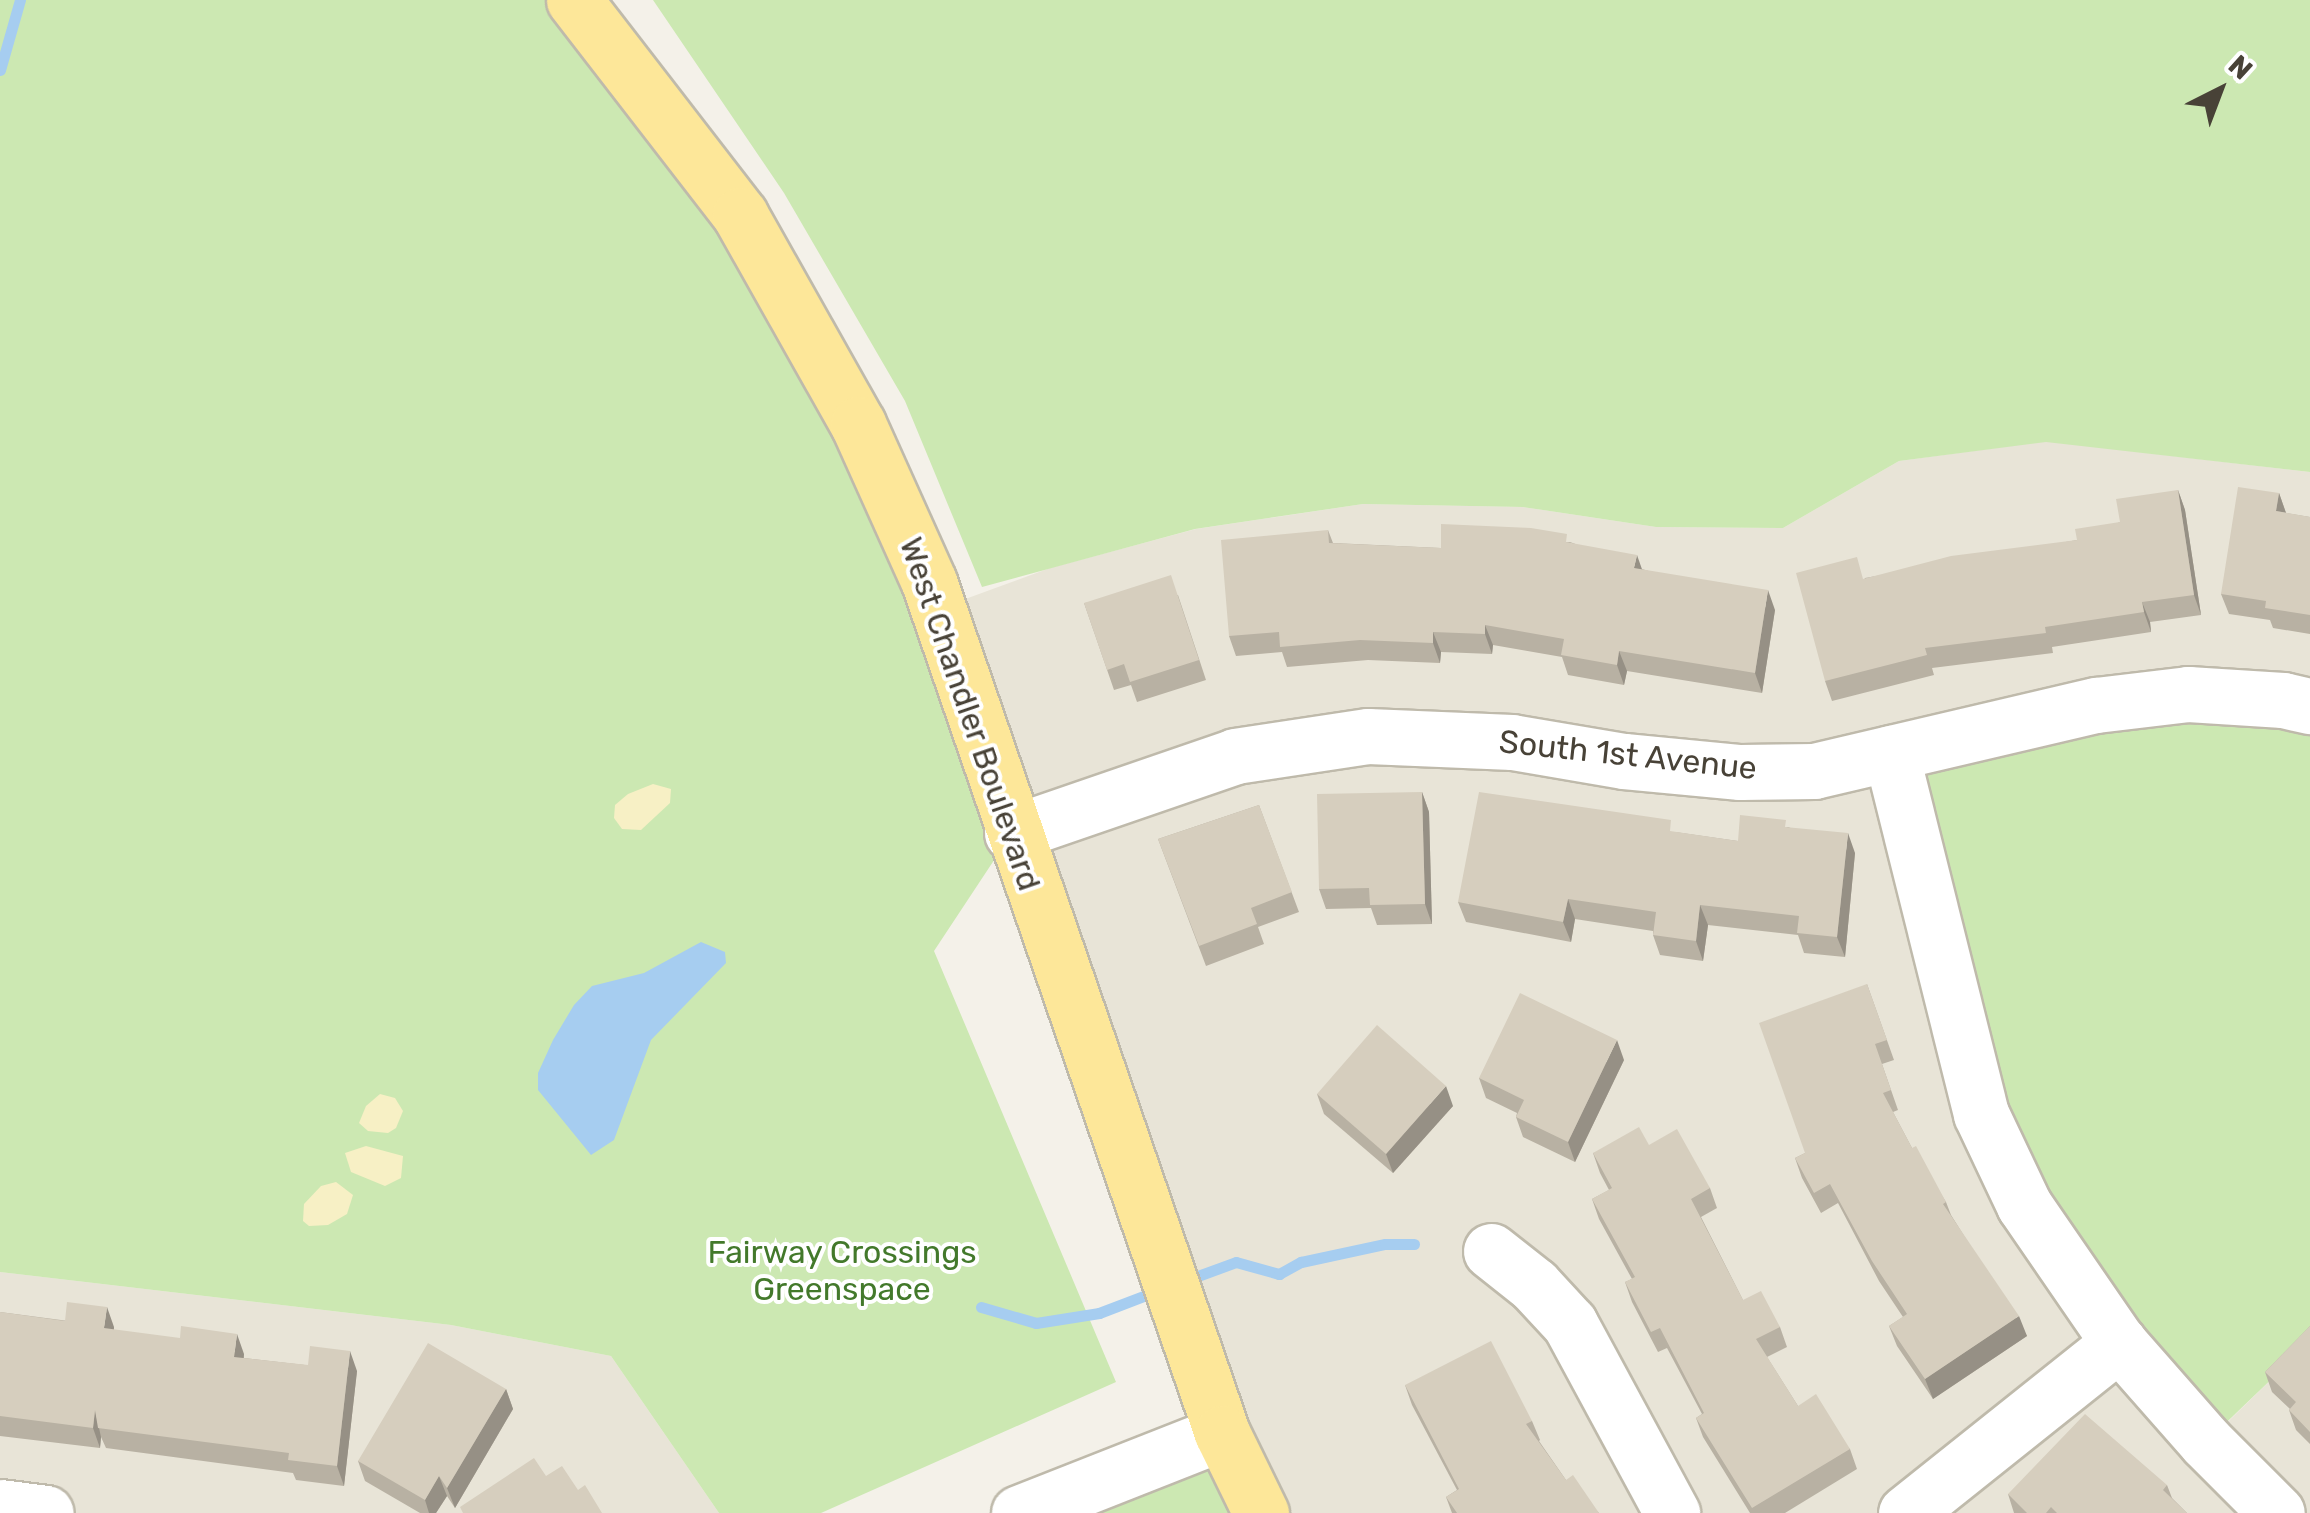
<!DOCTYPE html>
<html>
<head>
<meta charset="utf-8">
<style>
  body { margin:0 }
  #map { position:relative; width:2310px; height:1513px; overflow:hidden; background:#f4f1e9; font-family:Rubik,sans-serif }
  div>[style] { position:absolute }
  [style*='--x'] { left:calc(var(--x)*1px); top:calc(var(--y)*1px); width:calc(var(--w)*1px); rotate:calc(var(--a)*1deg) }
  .residential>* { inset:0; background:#e8e4d7 }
  .green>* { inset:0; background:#cce8b2 }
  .sand>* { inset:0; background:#f7f0c5 }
  .water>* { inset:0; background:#a6cdf0 }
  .stream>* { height:11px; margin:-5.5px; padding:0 5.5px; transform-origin:5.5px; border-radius:5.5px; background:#a6cdf0 }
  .roads { filter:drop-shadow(2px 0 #bfbaab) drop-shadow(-2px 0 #bfbaab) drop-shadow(0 2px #bfbaab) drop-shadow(0 -2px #bfbaab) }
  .minor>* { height:55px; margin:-27.5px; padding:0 27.5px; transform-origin:27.5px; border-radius:27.5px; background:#fff }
  .major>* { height:55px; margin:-27.5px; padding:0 27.5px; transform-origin:27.5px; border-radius:27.5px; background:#fde799 }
  .wall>* { inset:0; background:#b8b1a3 }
  .shaded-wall>* { inset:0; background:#969085 }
  .building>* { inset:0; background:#d6cebe }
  span { translate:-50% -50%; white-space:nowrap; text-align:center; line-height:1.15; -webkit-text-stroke:8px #fff; paint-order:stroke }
  .street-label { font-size:32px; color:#484237 }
  .park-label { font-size:32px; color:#43792b }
  .north { position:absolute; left:2170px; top:40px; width:100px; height:100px; -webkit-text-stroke:8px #fff; paint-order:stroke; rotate:42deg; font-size:28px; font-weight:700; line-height:40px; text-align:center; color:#484237 }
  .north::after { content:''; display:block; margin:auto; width:35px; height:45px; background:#484237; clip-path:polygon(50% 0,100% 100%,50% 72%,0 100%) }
</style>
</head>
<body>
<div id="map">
  <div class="residential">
    <i style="clip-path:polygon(2046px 441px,2310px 472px,2310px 706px,2207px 1442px,2310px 1342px,2310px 1513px,1261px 1513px,938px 609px,1050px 568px,1196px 529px,1363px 504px,1523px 507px,1656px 527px,1783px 528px,1899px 461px)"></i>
    <i style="clip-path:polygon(0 1272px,451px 1325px,611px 1356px,719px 1513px,0 1513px)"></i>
  </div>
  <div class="green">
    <i style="clip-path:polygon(0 0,574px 0,740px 215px,1012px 833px,934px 951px,1116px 1382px,821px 1513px,719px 1513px,611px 1356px,451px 1325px,0 1272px)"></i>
    <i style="clip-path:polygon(653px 0,2310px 0,2310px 472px,2046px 442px,1899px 461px,1783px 528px,1656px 527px,1523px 507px,1363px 504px,1195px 529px,982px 587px,905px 401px,784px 193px)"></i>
    <i style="clip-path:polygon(2310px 706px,2310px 1342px,2206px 1442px,2024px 1205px,1891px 753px)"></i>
    <i style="clip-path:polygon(1222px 1433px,1261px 1513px,1026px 1513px)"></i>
  </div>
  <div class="sand">
    <i style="clip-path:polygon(653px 784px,671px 789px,670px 803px,641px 830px,622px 829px,614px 818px,615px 805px,628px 794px)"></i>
    <i style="clip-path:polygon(380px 1094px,395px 1098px,403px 1111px,396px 1128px,388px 1133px,368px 1131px,359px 1123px,366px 1106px)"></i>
    <i style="clip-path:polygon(366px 1146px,403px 1156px,401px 1178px,385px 1186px,351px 1172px,345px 1153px)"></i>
    <i style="clip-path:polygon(336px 1182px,353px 1195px,347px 1214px,328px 1225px,309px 1226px,303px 1221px,304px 1204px,321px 1186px)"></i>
  </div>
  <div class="water">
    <i style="clip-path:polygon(701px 942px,725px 952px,726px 963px,651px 1040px,614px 1140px,591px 1155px,538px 1090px,538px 1073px,553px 1040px,574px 1005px,592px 986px,644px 973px)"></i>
  </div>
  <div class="stream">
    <i style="--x:0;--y:70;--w:73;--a:-74.1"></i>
    <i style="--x:1184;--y:1281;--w:55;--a:-20.1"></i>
    <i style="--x:1236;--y:1262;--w:45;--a:15.6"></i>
    <i style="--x:1279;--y:1274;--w:25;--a:-29"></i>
    <i style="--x:1301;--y:1262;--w:86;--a:-12.1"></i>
    <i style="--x:1385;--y:1244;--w:29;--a:0"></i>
    <i style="--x:981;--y:1307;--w:57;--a:16.2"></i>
    <i style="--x:1036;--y:1323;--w:64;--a:-9"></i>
    <i style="--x:1099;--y:1313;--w:62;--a:-20.8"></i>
  </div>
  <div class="roads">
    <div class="minor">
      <i style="--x:1891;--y:753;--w:372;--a:76"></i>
      <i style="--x:1981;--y:1114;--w:101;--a:64.7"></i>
      <i style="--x:2024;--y:1205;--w:168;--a:55.5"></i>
      <i style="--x:2119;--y:1343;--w:132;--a:48.7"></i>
      <i style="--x:2206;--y:1442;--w:100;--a:45"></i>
      <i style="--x:1012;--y:833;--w:236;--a:-19"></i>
      <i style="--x:1235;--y:756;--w:134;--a:-8.6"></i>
      <i style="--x:1368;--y:736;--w:144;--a:2.4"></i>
      <i style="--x:1512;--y:742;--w:114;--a:9.6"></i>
      <i style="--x:1624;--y:761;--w:117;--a:5.4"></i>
      <i style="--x:1740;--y:772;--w:74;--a:-0.8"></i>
      <i style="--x:1814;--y:771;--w:290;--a:-13.2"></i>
      <i style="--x:2096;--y:705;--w:93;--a:-6.8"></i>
      <i style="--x:2188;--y:694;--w:95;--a:3.6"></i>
      <i style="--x:2283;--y:700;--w:28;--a:13"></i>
      <i style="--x:1491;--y:1251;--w:55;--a:38.3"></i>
      <i style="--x:1534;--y:1285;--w:53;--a:47.3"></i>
      <i style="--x:1570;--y:1324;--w:215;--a:61.6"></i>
      <i style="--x:0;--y:1507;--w:46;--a:7.4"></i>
      <i style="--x:1019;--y:1513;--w:218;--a:-21.5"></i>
      <i style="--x:1906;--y:1513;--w:273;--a:-38.6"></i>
    </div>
    <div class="major">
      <i style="--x:574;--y:0;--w:272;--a:52.3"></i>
      <i style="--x:740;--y:215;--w:240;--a:60.6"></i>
      <i style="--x:858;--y:424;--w:173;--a:65.8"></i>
      <i style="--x:929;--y:582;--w:900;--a:71"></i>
      <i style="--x:1222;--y:1433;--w:89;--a:64"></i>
    </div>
  </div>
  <div class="wall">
    <i style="clip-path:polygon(2178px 490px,2185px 510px,2201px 615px,2150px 622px,2151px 632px,2052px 647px,2053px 653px,1932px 668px,1934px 675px,1832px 701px,1825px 681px,1865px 578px,2077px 540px,2120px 522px)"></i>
    <i style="clip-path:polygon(2279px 493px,2286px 513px,2310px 517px,2310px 634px,2273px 628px,2270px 620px,2229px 614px,2221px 594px)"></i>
    <i style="clip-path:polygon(1328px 530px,1333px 543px,1441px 548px,1570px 542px,1642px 569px,1775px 610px,1762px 693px,1627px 671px,1624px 685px,1568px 675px,1562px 657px,1493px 645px,1492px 654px,1441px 652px,1440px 663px,1368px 660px,1287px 667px,1282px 652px,1236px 656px,1229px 636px)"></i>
    <i style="clip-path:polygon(1178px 595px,1206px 680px,1137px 702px,1131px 685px,1114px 690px,1084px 603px)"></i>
    <i style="clip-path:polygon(1422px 792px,1429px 812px,1432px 924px,1377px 925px,1371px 908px,1326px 909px,1319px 889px)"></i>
    <i style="clip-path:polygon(1259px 805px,1299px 912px,1258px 927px,1264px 944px,1206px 966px,1158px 839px)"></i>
    <i style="clip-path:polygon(1788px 827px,1855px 853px,1845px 957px,1804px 953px,1798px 935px,1708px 925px,1703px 961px,1660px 955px,1653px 935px,1653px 931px,1575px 919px,1571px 942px,1466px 922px,1458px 902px,1675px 832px,1738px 841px)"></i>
    <i style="clip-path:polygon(1867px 984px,1894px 1060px,1882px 1064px,1898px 1110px,1893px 1112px,1912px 1148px,1946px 1202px,1951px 1215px,2027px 1336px,1933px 1399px,1897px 1346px,1889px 1326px,1903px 1317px,1879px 1281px,1838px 1203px,1821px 1213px,1802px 1178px,1795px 1158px,1805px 1153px)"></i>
    <i style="clip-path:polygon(1624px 1060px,1575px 1162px,1523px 1137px,1516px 1117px,1517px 1113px,1486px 1098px,1479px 1078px)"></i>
    <i style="clip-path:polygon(1317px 1094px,1453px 1106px,1393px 1173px,1324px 1114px)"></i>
    <i style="clip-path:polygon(1649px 1145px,1710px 1188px,1717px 1208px,1701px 1217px,1743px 1300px,1780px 1327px,1787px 1347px,1767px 1357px,1798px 1406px,1850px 1449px,1857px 1469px,1785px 1513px,1750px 1513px,1703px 1437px,1696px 1418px,1702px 1414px,1667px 1348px,1658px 1352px,1632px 1302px,1625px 1282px,1632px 1279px,1599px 1219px,1592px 1199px,1609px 1190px,1600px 1173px,1593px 1153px)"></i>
    <i style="clip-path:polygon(0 1312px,114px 1327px,114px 1330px,244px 1354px,244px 1358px,357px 1371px,344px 1486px,296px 1480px,293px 1473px,106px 1448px,101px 1437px,100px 1448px,0 1436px)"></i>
    <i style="clip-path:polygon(2310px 1326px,2310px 1444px,2296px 1430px,2289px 1410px,2290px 1409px,2272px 1392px,2265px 1372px)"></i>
    <i style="clip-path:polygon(1405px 1385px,1532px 1421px,1540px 1440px,1539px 1441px,1566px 1480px,1599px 1513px,1452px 1513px,1446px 1497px,1457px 1490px,1412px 1405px)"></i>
    <i style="clip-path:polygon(506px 1389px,513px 1409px,455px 1508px,447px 1496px,436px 1513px,420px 1513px,365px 1481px,358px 1461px)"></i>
    <i style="clip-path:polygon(2167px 1485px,2172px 1498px,2187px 1513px,2014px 1513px,2008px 1494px)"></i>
  </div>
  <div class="shaded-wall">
    <i style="clip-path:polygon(2178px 490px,2185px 510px,2201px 615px,2194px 595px)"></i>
    <i style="clip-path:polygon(2279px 493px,2286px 513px,2276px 511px)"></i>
    <i style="clip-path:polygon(1637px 555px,1644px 575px,1634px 568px)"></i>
    <i style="clip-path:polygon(1768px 590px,1775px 610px,1762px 693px,1755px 673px)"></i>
    <i style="clip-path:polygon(2142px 602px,2150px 622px,2151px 632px,2144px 612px)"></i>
    <i style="clip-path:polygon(1485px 625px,1493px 645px,1492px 654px,1485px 634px)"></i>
    <i style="clip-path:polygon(1433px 632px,1441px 652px,1440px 663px,1433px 643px)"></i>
    <i style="clip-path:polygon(1619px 651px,1627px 671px,1624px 685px,1617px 665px)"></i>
    <i style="clip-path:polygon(1422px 792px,1429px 812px,1432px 924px,1425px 904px)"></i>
    <i style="clip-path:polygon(1848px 833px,1855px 853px,1845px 957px,1837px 937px)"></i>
    <i style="clip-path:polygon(1568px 899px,1575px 919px,1571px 942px,1563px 922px)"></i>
    <i style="clip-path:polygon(1700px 905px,1708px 925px,1703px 961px,1696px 941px)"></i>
    <i style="clip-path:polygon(1617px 1040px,1624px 1060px,1575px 1162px,1568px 1142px)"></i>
    <i style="clip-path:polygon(1446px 1086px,1453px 1106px,1393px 1173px,1386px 1154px)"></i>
    <i style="clip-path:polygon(107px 1307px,114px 1327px,112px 1348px,104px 1328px)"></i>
    <i style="clip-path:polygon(2019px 1316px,2027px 1336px,1933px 1399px,1925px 1379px)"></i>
    <i style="clip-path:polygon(237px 1334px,244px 1354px,241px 1377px,234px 1357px)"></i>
    <i style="clip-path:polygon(350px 1351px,357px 1371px,344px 1486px,337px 1466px)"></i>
    <i style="clip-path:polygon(506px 1389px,513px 1409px,455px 1508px,447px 1488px)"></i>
    <i style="clip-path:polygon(95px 1410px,101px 1437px,100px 1448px,93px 1428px)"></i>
    <i style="clip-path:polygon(439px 1476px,447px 1496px,436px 1513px,429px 1513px,425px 1500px)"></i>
  </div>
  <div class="building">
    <i style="clip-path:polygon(2238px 487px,2279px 493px,2276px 511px,2310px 517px,2310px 615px,2265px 608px,2266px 601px,2221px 594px)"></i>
    <i style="clip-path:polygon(2178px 490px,2194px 595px,2142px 602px,2144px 612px,2045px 627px,2046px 633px,1925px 648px,1927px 655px,1825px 681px,1796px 573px,1857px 557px,1863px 579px,1951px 556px,2077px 540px,2075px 529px,2120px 522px,2116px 499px)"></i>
    <i style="clip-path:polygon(1441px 524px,1531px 528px,1567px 534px,1566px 542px,1637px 555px,1634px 568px,1768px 590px,1755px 673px,1619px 651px,1617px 665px,1561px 655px,1564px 639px,1485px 625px,1485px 634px,1433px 632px,1433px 643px,1360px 640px,1280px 647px,1279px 632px,1229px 636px,1221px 540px,1328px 530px,1329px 543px,1441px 548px)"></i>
    <i style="clip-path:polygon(1171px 575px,1199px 660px,1130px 682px,1124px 664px,1107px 670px,1084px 603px)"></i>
    <i style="clip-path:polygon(1422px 792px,1425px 904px,1370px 905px,1369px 888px,1319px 889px,1317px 794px)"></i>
    <i style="clip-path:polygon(1479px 792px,1671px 820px,1670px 831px,1738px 841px,1740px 815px,1786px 820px,1785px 827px,1848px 833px,1837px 937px,1797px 933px,1799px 916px,1700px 905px,1696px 941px,1653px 935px,1656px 912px,1568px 899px,1563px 922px,1458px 902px)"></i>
    <i style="clip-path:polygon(1259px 805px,1292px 892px,1251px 908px,1257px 924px,1199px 946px,1158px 839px)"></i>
    <i style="clip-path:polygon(1867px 984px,1887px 1040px,1875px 1044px,1891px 1090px,1883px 1093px,1912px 1148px,1916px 1146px,1946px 1202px,1943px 1204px,2019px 1316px,1925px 1379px,1889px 1326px,1907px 1314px,1872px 1261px,1830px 1184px,1814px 1193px,1795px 1158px,1805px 1153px,1759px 1023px)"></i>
    <i style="clip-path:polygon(1520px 993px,1617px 1040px,1568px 1142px,1516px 1117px,1524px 1100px,1479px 1078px)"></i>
    <i style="clip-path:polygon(1377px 1025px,1446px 1086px,1386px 1154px,1317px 1094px)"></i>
    <i style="clip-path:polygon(1639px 1127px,1649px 1145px,1677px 1129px,1710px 1188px,1691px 1199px,1743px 1300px,1761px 1291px,1780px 1327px,1756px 1339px,1798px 1406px,1816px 1394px,1850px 1449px,1752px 1508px,1696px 1418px,1704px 1413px,1660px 1328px,1651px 1332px,1625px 1282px,1635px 1277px,1592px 1199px,1612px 1188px,1593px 1153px)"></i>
    <i style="clip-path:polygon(67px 1302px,107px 1307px,104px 1328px,180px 1338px,181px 1326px,237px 1334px,234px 1357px,308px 1365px,310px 1346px,350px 1351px,337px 1466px,288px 1460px,289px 1453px,98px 1428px,95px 1410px,93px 1428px,0 1416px,0 1312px,65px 1321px)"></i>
    <i style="clip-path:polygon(2310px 1326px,2310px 1432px,2289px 1410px,2296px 1402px,2265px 1372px)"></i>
    <i style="clip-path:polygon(1491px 1341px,1532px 1421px,1526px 1424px,1566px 1480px,1573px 1475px,1599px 1513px,1457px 1513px,1446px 1497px,1459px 1489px,1405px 1385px)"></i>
    <i style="clip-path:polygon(428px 1343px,506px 1389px,447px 1488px,439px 1476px,425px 1500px,358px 1461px)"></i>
    <i style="clip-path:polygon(2085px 1414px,2167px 1485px,2163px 1490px,2187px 1513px,2057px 1513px,2051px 1507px,2046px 1513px,2027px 1513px,2008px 1494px)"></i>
    <i style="clip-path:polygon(534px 1458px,546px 1476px,562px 1466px,578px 1490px,585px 1485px,602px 1513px,463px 1513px,460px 1507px)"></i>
  </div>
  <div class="street-label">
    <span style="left:970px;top:714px;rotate:71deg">West Chandler Boulevard</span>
    <span style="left:1628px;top:755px;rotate:6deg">South 1st Avenue</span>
  </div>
  <div class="park-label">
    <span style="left:842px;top:1271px">Fairway Crossings<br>Greenspace</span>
  </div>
  <div class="north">N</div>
</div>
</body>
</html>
